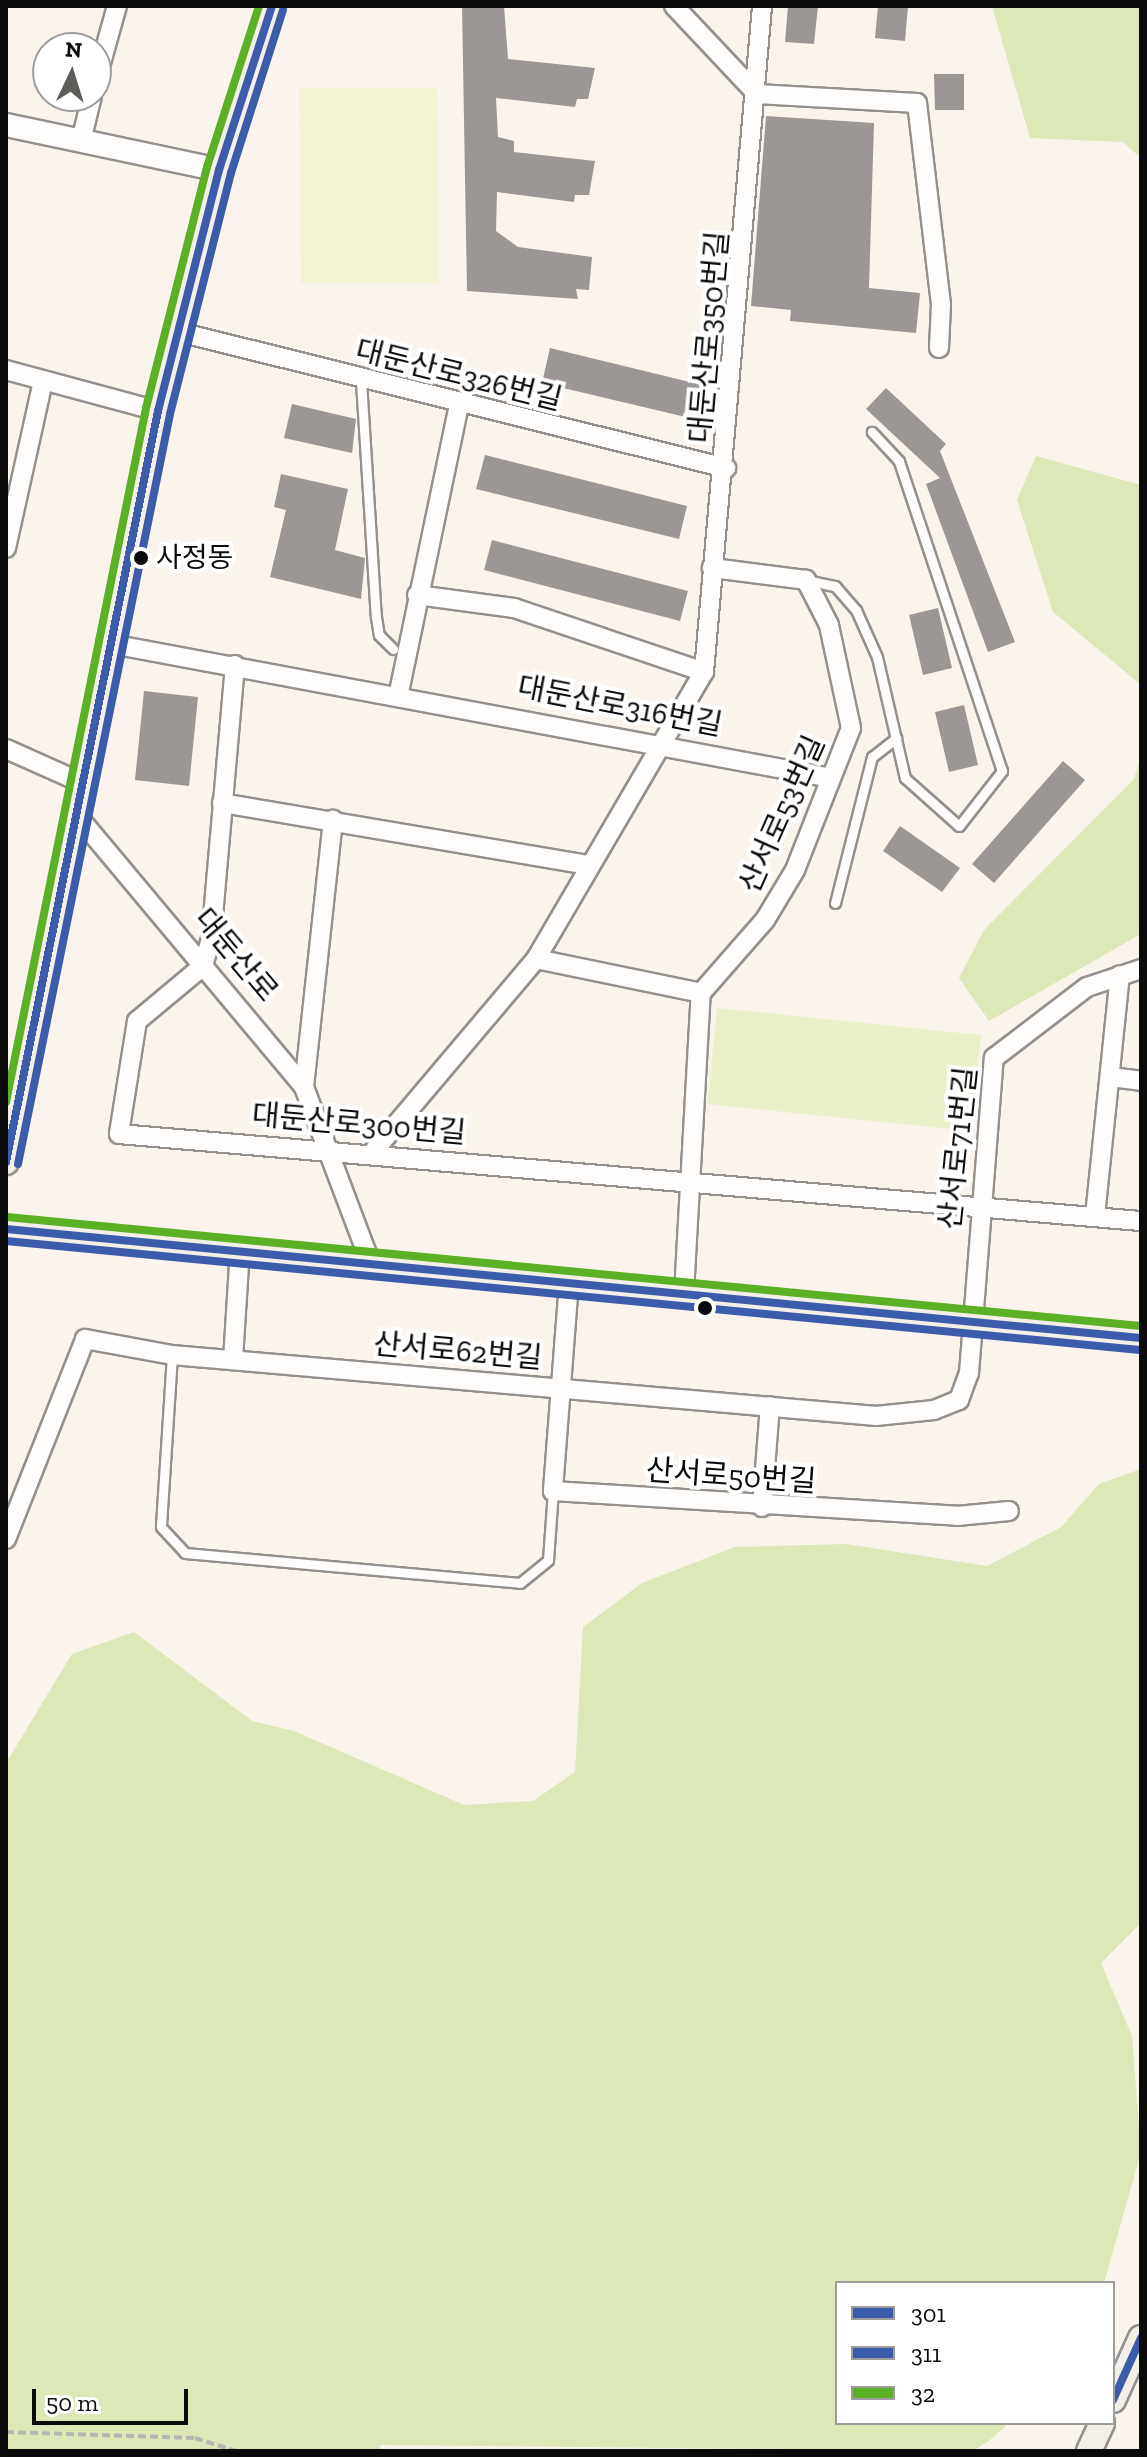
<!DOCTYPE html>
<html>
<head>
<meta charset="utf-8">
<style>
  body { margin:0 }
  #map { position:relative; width:1147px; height:2457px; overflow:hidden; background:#faf4ed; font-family:"Zilla Slab","Noto Sans KR",serif }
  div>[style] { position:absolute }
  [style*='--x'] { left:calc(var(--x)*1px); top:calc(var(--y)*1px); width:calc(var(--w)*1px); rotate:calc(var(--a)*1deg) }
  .green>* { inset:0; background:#eaf0ca }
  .forest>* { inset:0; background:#dce8b8 }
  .pitch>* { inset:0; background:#f3f3d5 }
  .building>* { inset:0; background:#9c9794 }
  .path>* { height:4px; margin-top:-2px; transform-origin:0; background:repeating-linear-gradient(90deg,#b7b6b5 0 8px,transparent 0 12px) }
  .roads { filter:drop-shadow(2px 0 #93908d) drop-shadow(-2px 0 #93908d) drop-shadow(0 2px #93908d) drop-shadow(0 -2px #93908d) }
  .service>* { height:9px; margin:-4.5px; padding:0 4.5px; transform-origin:4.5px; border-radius:4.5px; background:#fefdfc }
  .minor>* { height:18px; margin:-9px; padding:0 9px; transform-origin:9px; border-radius:9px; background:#fefdfc }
  .tertiary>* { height:22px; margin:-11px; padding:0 11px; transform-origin:11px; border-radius:11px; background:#fefdfc }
  .secondary>* { height:24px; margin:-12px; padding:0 12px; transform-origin:12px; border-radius:12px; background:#f4f0e7 }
  .bus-1>* { height:8px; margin:-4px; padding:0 4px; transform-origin:4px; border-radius:4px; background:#3d5bab }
  .bus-2>* { height:8px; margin:-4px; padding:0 4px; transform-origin:4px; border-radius:4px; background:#3d5bab }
  .bus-3>* { height:8px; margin:-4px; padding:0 4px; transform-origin:4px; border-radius:4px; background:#5bb025 }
  .dots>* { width:22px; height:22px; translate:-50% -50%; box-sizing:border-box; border:4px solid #fff; border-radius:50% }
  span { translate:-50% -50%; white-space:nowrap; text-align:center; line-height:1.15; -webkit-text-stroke:8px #fff; paint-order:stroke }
  .bus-label { font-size:28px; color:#0b0b0b }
  .left { translate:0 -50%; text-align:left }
  .street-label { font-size:30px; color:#0b0b0b }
  .frame { position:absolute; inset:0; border:8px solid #0b0b0b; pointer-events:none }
  .legend { position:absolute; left:835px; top:2281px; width:280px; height:144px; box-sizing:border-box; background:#fff; border:2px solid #9d9d9d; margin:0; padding:10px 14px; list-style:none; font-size:24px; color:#0b0b0b }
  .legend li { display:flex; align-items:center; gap:16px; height:40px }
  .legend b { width:40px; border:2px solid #9d9d9d }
  .north { position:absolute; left:32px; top:32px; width:80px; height:80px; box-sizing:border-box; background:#fff; border:2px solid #9d9d9d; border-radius:50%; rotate:4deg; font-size:22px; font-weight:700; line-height:32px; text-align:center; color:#0b0b0b }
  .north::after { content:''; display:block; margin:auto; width:28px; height:36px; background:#5f5d5a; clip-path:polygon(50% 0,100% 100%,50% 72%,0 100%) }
  .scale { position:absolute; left:32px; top:2389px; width:156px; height:36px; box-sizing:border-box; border:4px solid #0b0b0b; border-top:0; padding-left:10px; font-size:24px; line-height:28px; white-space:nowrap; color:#0b0b0b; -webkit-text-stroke:6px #fff; paint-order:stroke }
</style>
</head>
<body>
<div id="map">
  <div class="green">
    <i style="clip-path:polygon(717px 1008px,981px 1035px,971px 1131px,707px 1104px)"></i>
  </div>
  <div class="forest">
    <i style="clip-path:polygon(992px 6px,1141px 6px,1141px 158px,1123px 142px,1030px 138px)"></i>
    <i style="clip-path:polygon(1036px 456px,1141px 485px,1141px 685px,1053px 612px,1017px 500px)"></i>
    <i style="clip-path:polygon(1141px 756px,1141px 934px,989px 1021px,959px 978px,984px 930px,1134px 779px)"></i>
    <i style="clip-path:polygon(1141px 1469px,1141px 1923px,1101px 1963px,1132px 2036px,1141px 2152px,1104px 2283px,837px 2283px,837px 2423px,1009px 2423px,990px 2440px,973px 2451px,380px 2445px,382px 2451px,6px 2451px,6px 1763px,72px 1654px,134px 1632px,252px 1721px,294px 1731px,464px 1805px,533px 1801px,575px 1772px,583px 1627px,642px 1583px,735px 1547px,846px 1544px,987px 1566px,1061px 1527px,1099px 1484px)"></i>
  </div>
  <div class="pitch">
    <i style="clip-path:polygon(299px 88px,437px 88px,439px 283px,301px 283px)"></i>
  </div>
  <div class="building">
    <i style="clip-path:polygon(462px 6px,504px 6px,508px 59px,595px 68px,588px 99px,577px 99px,575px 107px,496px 98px,498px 137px,514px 141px,514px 152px,595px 161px,589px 195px,575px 195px,574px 202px,497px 192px,496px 231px,518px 247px,592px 257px,589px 290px,576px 289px,578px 299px,467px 291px)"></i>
    <i style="clip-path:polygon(788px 6px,818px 6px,814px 44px,785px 42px)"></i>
    <i style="clip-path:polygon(878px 6px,908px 6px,905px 41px,875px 38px)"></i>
    <i style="clip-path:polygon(934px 74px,964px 74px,964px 110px,935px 110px)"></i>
    <i style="clip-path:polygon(766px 116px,874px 123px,869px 288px,920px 293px,916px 333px,790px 321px,791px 310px,751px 306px)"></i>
    <i style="clip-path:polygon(550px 348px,702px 385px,694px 419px,542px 383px)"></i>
    <i style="clip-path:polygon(886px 388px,946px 444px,940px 451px,1015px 642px,988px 652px,926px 484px,940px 478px,866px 409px)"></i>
    <i style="clip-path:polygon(292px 404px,356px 419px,352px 453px,284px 438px)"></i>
    <i style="clip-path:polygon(485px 455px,687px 506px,679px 539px,476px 489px)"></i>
    <i style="clip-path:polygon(281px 474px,348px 489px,335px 550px,365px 558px,361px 599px,270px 577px,286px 510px,274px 507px)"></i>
    <i style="clip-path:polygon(492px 540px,688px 591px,680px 621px,484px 570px)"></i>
    <i style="clip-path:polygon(938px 608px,952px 668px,923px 675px,909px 615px)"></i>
    <i style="clip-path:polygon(144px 691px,198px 697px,189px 786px,135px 780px)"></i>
    <i style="clip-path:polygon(964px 705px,978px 765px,949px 772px,935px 712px)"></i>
    <i style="clip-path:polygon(1063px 761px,1085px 780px,994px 883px,972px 864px)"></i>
    <i style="clip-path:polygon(900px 826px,960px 868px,942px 892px,883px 851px)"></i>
  </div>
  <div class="path">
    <i style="--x:6;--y:2432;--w:189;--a:1.8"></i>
    <i style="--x:195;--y:2438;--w:43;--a:17.6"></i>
  </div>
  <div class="roads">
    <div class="service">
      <i style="--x:361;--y:381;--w:236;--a:86.4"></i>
      <i style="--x:376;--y:617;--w:18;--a:81"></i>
      <i style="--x:379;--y:635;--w:20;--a:45"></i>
      <i style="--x:806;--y:580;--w:30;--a:12"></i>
      <i style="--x:835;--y:586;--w:32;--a:49"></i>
      <i style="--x:856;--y:610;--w:51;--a:65.9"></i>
      <i style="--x:877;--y:657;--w:124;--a:77"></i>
      <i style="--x:905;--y:778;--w:72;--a:41.6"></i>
      <i style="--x:959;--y:826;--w:70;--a:-52"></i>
      <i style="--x:1002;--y:771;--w:327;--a:-108.4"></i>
      <i style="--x:899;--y:461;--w:40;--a:-133"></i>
      <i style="--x:835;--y:903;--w:151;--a:-75.8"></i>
      <i style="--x:872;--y:757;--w:31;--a:-38"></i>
      <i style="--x:172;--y:1355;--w:172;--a:93.7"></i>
      <i style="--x:161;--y:1527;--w:35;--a:47"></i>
      <i style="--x:185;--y:1553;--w:336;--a:5.1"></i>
      <i style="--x:520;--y:1583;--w:36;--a:-39"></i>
      <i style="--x:548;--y:1560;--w:69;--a:-85.9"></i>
    </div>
    <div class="minor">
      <i style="--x:674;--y:6;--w:121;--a:46.7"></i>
      <i style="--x:757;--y:94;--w:160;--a:3.2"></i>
      <i style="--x:917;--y:103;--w:203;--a:83.2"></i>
      <i style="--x:941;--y:305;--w:43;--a:92.7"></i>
      <i style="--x:96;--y:81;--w:78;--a:-74.4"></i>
      <i style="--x:81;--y:141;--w:46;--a:-76.3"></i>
      <i style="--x:179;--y:332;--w:564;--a:13.96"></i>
      <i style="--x:6;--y:370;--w:157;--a:15.1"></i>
      <i style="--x:6;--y:548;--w:171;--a:-77.5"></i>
      <i style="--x:417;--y:595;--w:98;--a:7.6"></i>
      <i style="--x:514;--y:608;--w:200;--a:18.6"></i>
      <i style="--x:106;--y:643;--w:737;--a:10.55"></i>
      <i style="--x:235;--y:665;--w:275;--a:95"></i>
      <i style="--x:211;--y:939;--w:28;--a:107"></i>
      <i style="--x:203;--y:966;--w:86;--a:140.2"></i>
      <i style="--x:137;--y:1021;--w:114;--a:99.1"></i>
      <i style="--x:119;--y:1134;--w:1026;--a:4.87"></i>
      <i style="--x:399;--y:692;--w:292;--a:-78.2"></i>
      <i style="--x:6;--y:749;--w:81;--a:24"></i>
      <i style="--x:222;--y:803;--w:372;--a:9.6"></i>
      <i style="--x:75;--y:813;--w:357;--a:50.1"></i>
      <i style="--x:304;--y:1087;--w:187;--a:69.3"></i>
      <i style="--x:536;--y:959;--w:168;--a:11.6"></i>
      <i style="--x:1110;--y:1077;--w:31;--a:7"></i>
      <i style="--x:304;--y:1087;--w:269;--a:-83.8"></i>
      <i style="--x:373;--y:1152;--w:253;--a:-49.8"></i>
      <i style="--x:536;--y:959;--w:333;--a:-59.7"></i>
      <i style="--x:704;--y:672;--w:669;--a:-85.02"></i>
      <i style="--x:1095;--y:1216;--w:242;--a:-84.1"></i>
      <i style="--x:569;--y:1282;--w:210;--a:94.4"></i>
      <i style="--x:553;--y:1491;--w:405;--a:3.5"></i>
      <i style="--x:957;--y:1516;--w:52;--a:-5.5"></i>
      <i style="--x:684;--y:1293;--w:300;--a:-86.8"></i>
      <i style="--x:701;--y:993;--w:97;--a:-48.8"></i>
      <i style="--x:765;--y:920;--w:58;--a:-59"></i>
      <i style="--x:795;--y:870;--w:153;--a:-68.5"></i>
      <i style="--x:851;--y:728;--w:105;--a:-102.1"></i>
      <i style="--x:829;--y:625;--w:51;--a:-117.1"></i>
      <i style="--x:806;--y:580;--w:95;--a:-172.7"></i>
      <i style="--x:233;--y:1360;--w:110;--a:-86.4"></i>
      <i style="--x:762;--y:1507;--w:101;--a:-85.5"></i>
      <i style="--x:6;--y:1539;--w:215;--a:-68.4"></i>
      <i style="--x:85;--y:1339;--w:88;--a:10.4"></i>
      <i style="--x:172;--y:1355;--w:707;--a:4.95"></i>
      <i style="--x:876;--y:1416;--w:58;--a:-5.9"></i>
      <i style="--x:934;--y:1410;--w:27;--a:-22"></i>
      <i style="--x:959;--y:1400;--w:29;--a:-70"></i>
      <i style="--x:969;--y:1373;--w:316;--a:-85.5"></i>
      <i style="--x:994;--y:1058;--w:117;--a:-37.4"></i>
      <i style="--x:1087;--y:987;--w:57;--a:-18.4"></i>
    </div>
    <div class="tertiary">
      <i style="--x:6;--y:125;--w:218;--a:11.9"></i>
    </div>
    <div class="secondary">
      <i style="--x:6;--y:1162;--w:766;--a:-78.56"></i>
      <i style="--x:158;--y:411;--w:249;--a:-75.8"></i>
      <i style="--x:219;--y:170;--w:172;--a:-72.1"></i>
      <i style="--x:6;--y:1229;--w:1140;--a:5.49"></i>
      <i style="--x:1113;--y:2400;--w:68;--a:-65.7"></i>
      <i style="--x:1089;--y:2451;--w:31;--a:-65"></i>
    </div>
  </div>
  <div class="bus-1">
    <i style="--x:6;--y:1162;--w:766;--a:-78.56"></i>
    <i style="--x:158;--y:411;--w:249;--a:-75.8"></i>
    <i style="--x:219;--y:170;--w:172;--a:-72.1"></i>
    <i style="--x:6;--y:1229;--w:1140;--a:5.49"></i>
    <i style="--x:1113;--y:2400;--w:68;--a:-65.7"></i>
  </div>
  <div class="bus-2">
    <i style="--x:18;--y:1164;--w:765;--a:-78.54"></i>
    <i style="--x:170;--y:414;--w:249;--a:-75.8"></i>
    <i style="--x:231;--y:173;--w:171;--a:-72.3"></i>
    <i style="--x:6;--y:1241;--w:1139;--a:5.49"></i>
  </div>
  <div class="bus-3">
    <i style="--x:6;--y:1102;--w:708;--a:-78.59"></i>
    <i style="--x:146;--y:408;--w:249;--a:-75.8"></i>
    <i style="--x:207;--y:167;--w:169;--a:-72.1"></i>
    <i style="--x:7;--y:1217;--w:1139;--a:5.49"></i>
  </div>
  <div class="dots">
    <i style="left:141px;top:558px;background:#0b0b0b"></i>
    <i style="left:705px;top:1308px;background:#0b0b0b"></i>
  </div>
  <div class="bus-label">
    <span class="left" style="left:156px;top:558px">사정동</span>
  </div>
  <div class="street-label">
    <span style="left:709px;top:337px;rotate:-85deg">대둔산로350번길</span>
    <span style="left:459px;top:375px;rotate:14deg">대둔산로326번길</span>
    <span style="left:620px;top:706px;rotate:11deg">대둔산로316번길</span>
    <span style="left:782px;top:814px;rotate:-66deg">산서로53번길</span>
    <span style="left:236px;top:955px;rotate:50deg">대둔산로</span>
    <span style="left:359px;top:1124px;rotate:5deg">대둔산로300번길</span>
    <span style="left:958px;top:1148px;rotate:-84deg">산서로71번길</span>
    <span style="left:458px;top:1351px;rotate:5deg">산서로62번길</span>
    <span style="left:731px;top:1476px;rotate:4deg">산서로50번길</span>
  </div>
  <div class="frame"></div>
  <ul class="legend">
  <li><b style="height:10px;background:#3d5bab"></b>301</li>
  <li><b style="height:10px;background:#3d5bab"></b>311</li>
  <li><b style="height:10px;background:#5bb025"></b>32</li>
  </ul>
  <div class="north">N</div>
  <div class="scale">50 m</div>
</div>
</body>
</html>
